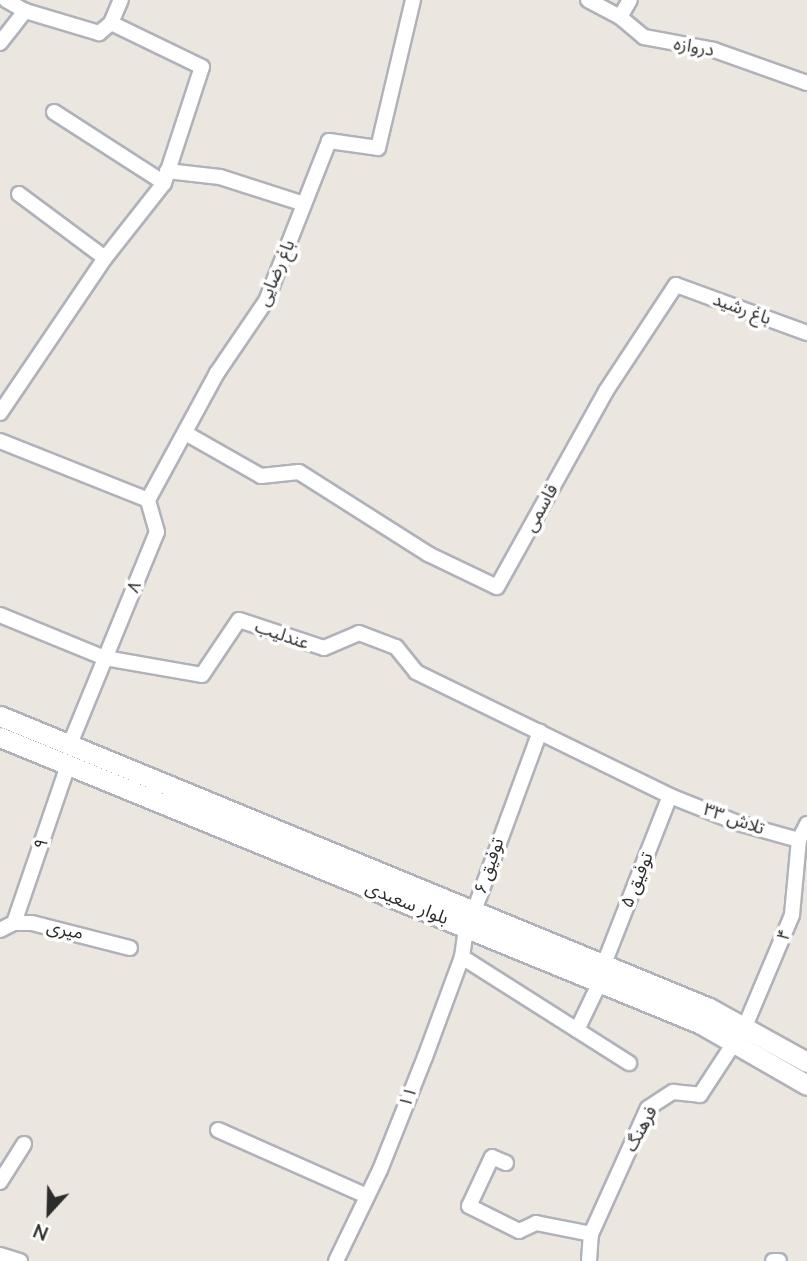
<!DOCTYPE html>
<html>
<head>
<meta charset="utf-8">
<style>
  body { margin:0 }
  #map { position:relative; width:807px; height:1261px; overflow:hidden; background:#ece6e0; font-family:"Nunito Sans","Noto Sans Arabic",sans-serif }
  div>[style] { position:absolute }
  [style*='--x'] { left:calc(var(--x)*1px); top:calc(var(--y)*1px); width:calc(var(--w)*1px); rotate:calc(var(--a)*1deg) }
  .roads { filter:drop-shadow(2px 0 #b0b2ba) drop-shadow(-2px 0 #b0b2ba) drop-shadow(0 2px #b0b2ba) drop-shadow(0 -2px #b0b2ba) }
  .minor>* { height:14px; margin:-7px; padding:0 7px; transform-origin:7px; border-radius:7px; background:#fff }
  .secondary>* { height:19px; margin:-9.5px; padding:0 9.5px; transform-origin:9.5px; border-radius:9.5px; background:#fff }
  span { translate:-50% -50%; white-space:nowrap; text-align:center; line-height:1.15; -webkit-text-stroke:7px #fff; paint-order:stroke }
  .street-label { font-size:18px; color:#2c2c2c }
  .north { position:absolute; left:14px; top:1177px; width:70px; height:70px; -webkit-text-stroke:5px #fff; paint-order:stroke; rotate:202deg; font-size:19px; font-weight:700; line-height:28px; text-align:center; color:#2c2c2c }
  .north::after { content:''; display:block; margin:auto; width:24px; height:32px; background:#2c2c2c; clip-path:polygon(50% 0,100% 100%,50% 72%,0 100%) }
</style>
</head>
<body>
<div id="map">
  <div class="roads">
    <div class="minor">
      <i style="--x:588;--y:0;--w:36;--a:28"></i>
      <i style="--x:620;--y:17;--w:31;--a:40"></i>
      <i style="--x:644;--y:37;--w:71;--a:10.5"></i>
      <i style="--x:714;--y:50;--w:99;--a:19.5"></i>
      <i style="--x:620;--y:17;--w:20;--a:-60"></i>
      <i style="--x:111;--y:23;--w:25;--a:-67"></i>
      <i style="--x:0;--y:43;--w:41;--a:-52"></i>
      <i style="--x:25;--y:11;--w:22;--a:-150"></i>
      <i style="--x:54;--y:112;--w:131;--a:32.8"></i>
      <i style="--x:167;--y:171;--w:53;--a:6.5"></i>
      <i style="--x:220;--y:177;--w:88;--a:17.8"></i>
      <i style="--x:19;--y:194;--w:107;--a:36.7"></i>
      <i style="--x:0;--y:413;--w:187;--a:-55.9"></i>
      <i style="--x:105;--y:258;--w:95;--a:-51.8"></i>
      <i style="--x:164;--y:183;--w:122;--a:-71.9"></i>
      <i style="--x:202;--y:67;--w:101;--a:-154.2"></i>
      <i style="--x:111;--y:23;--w:16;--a:140"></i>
      <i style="--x:99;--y:33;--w:77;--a:-163.4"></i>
      <i style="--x:187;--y:434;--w:85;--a:29.6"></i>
      <i style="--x:261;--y:476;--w:38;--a:-6"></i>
      <i style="--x:299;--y:472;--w:153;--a:32.4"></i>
      <i style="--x:428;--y:554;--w:76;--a:25.6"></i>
      <i style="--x:497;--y:587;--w:224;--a:-60.9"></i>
      <i style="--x:606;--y:391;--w:127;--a:-56.6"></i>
      <i style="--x:676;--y:285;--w:140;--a:20.1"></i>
      <i style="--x:0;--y:441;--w:159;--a:21.7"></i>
      <i style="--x:0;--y:615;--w:113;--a:22.3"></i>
      <i style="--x:105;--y:658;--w:98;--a:9.9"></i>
      <i style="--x:202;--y:675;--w:66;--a:-56.1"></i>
      <i style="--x:239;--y:620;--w:89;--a:18.2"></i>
      <i style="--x:324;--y:648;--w:38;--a:-23"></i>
      <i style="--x:359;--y:633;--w:40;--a:21"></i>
      <i style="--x:396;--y:647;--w:32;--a:51"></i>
      <i style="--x:416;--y:672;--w:283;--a:26"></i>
      <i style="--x:670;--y:796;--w:73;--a:21.7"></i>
      <i style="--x:738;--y:823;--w:63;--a:15.6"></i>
      <i style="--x:70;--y:744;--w:229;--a:-67.7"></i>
      <i style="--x:157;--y:532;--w:33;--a:-106"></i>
      <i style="--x:148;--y:500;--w:145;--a:-61.5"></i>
      <i style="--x:217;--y:373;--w:87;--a:-55.8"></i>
      <i style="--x:266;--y:301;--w:172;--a:-68.5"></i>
      <i style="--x:329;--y:141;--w:49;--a:8.1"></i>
      <i style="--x:378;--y:148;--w:152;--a:-76.7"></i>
      <i style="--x:474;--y:911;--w:191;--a:-69.8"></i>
      <i style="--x:14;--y:923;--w:167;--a:-71.1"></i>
      <i style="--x:0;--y:930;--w:16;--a:-27"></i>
      <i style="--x:14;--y:923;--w:18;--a:0"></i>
      <i style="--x:32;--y:923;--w:101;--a:14.3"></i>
      <i style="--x:462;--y:957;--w:198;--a:32.4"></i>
      <i style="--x:604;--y:964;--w:180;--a:-68.6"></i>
      <i style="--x:746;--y:1024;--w:118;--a:-67.1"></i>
      <i style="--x:792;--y:915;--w:75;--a:-84.7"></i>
      <i style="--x:799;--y:840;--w:18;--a:-63"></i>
      <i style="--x:577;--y:1030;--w:53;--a:-64.4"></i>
      <i style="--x:218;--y:1130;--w:161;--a:23.9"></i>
      <i style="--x:506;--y:1163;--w:15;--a:-157"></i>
      <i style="--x:492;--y:1157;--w:54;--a:115.1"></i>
      <i style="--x:469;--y:1206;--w:56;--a:26.6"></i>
      <i style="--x:519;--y:1231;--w:19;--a:-25"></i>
      <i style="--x:536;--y:1223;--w:56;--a:11.3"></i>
      <i style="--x:0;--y:1182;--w:45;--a:-57.7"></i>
      <i style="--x:0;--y:1255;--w:21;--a:17"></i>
      <i style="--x:336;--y:1261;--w:101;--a:-64.2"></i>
      <i style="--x:380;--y:1170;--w:122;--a:-68.3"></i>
      <i style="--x:425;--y:1057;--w:107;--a:-69.7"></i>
      <i style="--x:462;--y:957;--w:30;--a:-82"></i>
      <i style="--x:589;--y:1261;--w:27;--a:-86"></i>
      <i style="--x:591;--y:1234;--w:138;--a:-65.7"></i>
      <i style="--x:648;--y:1108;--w:30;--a:-33"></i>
      <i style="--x:673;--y:1092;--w:27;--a:6"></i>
      <i style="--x:700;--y:1095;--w:66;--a:-56.8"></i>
      <i style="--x:773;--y:1261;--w:6;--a:0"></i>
    </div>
    <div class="secondary">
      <i style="--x:0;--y:716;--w:767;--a:22.38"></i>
      <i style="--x:709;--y:1008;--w:112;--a:28.9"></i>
      <i style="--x:0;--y:737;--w:757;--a:22.26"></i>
      <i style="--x:701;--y:1024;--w:122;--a:29.9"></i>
    </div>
  </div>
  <div class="street-label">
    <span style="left:694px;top:47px;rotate:10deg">دروازه</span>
    <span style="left:276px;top:273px;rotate:-67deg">باغ رضایی</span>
    <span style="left:742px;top:309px;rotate:20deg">باغ رشید</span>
    <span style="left:541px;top:508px;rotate:-61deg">قاسمی</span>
    <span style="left:134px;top:587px;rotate:-68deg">۸</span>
    <span style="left:282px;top:635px;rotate:19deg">عندلیب</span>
    <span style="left:734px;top:819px;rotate:19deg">تلاش ۳۳</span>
    <span style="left:41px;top:844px;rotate:-71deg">۹</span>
    <span style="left:489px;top:866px;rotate:-71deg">توفیق ۶</span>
    <span style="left:637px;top:880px;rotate:-68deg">توفیق ۵</span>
    <span style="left:407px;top:903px;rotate:22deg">بلوار سعیدی</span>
    <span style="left:65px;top:930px;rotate:11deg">میری</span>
    <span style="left:784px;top:935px;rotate:-68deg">۴</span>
    <span style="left:408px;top:1097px;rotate:-68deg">۱۱</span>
    <span style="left:641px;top:1129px;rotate:-62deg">فرهنگ</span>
  </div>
  <div class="north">N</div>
</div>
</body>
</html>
